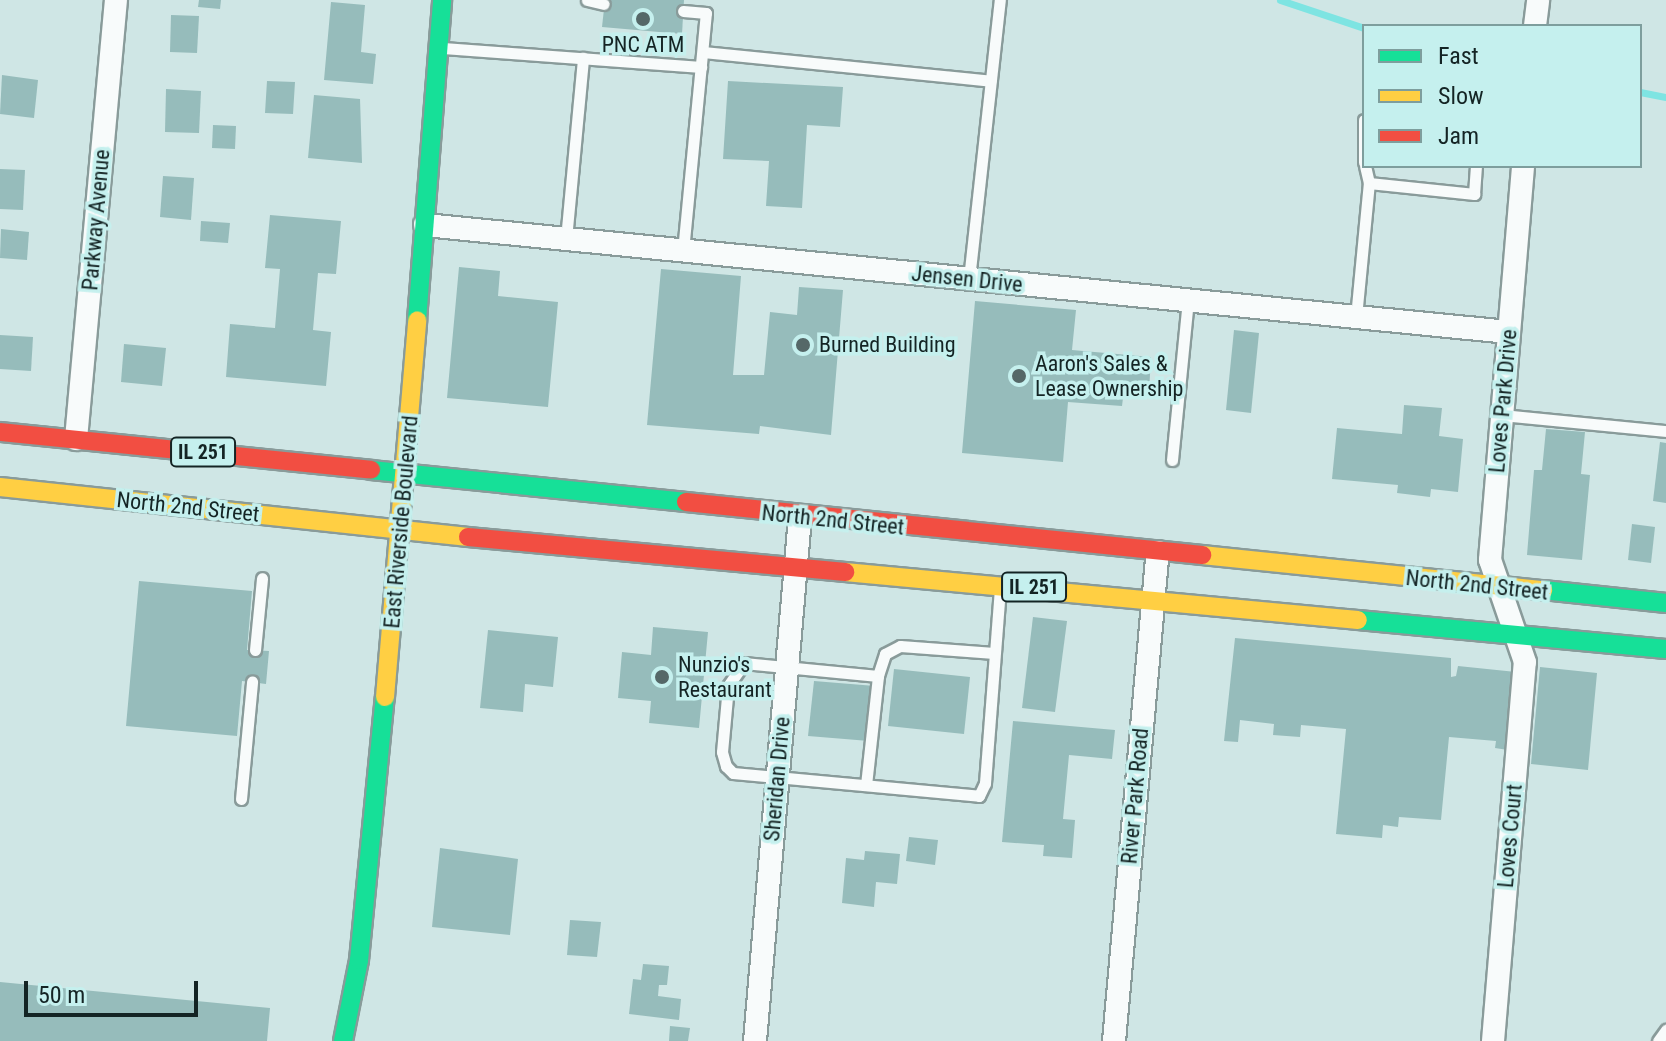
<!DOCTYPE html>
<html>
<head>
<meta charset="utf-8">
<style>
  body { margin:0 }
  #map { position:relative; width:1666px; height:1041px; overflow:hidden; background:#cfe6e5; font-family:"Roboto Condensed",sans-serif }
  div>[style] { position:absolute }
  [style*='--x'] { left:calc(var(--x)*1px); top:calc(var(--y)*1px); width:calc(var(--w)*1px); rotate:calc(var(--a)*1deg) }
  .stream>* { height:7px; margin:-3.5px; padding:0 3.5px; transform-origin:3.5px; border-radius:3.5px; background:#7ee4e2 }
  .building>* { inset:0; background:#96bcbb }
  .roads { filter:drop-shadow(2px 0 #899b9a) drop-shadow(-2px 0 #899b9a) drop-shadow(0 2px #899b9a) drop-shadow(0 -2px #899b9a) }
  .lane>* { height:11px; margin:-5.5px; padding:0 5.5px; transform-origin:5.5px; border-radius:5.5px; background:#f8fbfb }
  .street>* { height:22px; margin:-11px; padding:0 11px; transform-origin:11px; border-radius:11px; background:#f8fbfb }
  .fast>* { height:18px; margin:-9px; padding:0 9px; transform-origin:9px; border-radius:9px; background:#16e098 }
  .slow>* { height:18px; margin:-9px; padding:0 9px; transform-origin:9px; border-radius:9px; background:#ffcf43 }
  .jam>* { height:18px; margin:-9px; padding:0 9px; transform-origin:9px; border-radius:9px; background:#f24e42 }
  .dots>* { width:22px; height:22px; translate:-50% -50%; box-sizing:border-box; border:4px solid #c5f0ee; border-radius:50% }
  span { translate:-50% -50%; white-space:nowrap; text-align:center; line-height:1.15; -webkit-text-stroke:7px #c5f0ee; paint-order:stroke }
  .shield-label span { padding:2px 6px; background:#c5f0ee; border:2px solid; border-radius:6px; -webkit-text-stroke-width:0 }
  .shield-label { font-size:20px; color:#142424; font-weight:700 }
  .poi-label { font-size:22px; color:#142424 }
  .left { translate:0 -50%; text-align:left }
  .street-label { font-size:22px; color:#142424 }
  .legend { position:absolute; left:1362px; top:24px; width:280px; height:144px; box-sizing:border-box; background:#c5f0ee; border:2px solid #7e9e9d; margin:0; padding:10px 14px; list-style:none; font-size:24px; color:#142424 }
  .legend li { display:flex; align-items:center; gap:16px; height:40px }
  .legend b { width:40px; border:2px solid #7e9e9d }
  .scale { position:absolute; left:24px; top:981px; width:174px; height:36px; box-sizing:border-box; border:4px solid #142424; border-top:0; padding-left:10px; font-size:24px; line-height:28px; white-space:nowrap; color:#142424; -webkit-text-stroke:6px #c5f0ee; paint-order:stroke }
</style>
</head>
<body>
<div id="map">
  <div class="stream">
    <i style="--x:1280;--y:0;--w:89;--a:18.4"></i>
    <i style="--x:1640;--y:92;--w:26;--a:11"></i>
  </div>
  <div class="building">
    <i style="clip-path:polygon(199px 0,221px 0,220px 9px,198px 7px)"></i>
    <i style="clip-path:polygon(605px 0,684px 0,682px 34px,602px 27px)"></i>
    <i style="clip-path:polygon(331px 2px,365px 5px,361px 52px,376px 54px,373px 84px,324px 80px)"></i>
    <i style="clip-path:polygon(171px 15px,199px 16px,197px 53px,170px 52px)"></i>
    <i style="clip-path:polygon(2px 75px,38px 80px,34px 118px,0 114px)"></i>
    <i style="clip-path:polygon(267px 81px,295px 82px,293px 114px,265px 113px)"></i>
    <i style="clip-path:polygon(728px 81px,843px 87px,840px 127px,807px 125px,802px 208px,766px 206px,769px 161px,723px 159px)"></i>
    <i style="clip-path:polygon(166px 89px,201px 91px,199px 133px,165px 132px)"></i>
    <i style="clip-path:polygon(314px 95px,360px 99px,362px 163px,308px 158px)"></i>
    <i style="clip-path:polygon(213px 125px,236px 126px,235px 149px,212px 148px)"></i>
    <i style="clip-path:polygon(0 169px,25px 170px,23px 210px,0 209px)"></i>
    <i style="clip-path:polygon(163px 176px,194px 178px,191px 220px,160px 217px)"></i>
    <i style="clip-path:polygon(270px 215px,341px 221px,336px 274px,318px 273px,313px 330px,331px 332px,326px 386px,226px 377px,230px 324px,275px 328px,280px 269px,265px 268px)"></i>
    <i style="clip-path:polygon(201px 221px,230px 223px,228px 243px,200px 241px)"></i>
    <i style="clip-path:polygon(1px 229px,29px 232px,27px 260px,0 258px)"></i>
    <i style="clip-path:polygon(459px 267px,500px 271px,498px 296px,558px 302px,548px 407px,447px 398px)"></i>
    <i style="clip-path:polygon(661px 269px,741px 276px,733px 375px,764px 375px,770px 312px,797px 315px,799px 287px,843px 290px,831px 435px,760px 426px,759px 434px,647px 425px)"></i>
    <i style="clip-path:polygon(975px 301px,1076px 310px,1072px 350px,1151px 357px,1149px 392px,1124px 390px,1122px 406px,1068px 402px,1063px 462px,962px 453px)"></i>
    <i style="clip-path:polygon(1234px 330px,1259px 333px,1251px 413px,1226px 410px)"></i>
    <i style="clip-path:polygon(0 335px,33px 337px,31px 371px,0 369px)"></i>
    <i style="clip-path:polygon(124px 344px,166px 348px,162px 386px,121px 382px)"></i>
    <i style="clip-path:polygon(1404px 405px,1442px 408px,1439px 436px,1463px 439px,1458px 492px,1431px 489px,1430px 497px,1397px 493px,1398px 485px,1332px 479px,1337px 428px,1402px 434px)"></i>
    <i style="clip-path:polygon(1546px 429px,1585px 432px,1581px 474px,1590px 475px,1582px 560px,1527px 555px,1534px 470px,1542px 470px)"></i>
    <i style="clip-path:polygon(1660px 442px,1666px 443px,1666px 503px,1653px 501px)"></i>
    <i style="clip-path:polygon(1632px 524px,1655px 527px,1651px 563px,1628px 560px)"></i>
    <i style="clip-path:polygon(139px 581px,252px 591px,247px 650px,269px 651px,266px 684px,242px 681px,237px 736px,126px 726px)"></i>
    <i style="clip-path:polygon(1033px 617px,1067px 621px,1055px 712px,1022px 708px)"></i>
    <i style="clip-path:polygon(653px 627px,708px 632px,699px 728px,649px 723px,651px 701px,618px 698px,622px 652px,651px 655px)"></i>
    <i style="clip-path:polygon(488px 630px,558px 637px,553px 687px,525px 684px,523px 712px,480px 708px)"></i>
    <i style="clip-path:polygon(1235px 638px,1451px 658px,1451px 677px,1456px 676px,1458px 666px,1516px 672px,1508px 750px,1495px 748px,1496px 741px,1449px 737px,1441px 820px,1399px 817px,1398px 827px,1383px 825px,1382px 838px,1336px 834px,1346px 729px,1301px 725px,1300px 737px,1273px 735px,1274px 724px,1240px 720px,1238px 742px,1224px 741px)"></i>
    <i style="clip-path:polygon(1540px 667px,1597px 673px,1588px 770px,1531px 764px)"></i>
    <i style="clip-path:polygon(894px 669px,970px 677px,964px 734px,888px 726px)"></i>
    <i style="clip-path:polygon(814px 681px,875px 686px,869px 741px,808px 736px)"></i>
    <i style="clip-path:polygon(1013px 721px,1115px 730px,1112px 759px,1069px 755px,1063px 819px,1075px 820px,1072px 858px,1043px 856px,1044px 845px,1002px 842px)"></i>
    <i style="clip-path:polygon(909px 837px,938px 840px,935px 865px,906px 861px)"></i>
    <i style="clip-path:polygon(440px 848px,518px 859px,510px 935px,432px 927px)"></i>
    <i style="clip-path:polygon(865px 851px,900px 854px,897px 884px,876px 882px,874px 907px,842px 903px,846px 858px,864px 860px)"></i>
    <i style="clip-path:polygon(570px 920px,601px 922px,597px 957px,567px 955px)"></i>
    <i style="clip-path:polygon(643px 964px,669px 966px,667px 985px,659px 985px,658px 996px,681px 999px,679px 1020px,629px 1014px,633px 979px,641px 980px)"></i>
    <i style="clip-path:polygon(0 982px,270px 1008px,267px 1041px,0 1041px)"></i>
    <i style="clip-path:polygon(670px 1026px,690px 1028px,688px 1041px,669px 1041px)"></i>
  </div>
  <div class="roads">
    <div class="lane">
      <i style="--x:587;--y:0;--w:17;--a:13"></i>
      <i style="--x:443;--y:48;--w:259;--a:4.2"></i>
      <i style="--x:703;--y:52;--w:289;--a:5.7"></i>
      <i style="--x:1364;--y:120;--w:42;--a:90"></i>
      <i style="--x:1369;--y:183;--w:106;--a:6"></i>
      <i style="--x:1474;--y:194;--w:28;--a:-86"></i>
      <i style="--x:566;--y:239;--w:182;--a:-84.6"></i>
      <i style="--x:683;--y:251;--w:239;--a:-84.5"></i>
      <i style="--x:706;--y:13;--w:23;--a:-175"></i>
      <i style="--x:969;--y:279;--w:281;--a:-83.7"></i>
      <i style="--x:1356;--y:317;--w:135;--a:-84.5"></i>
      <i style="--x:1369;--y:183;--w:17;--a:-103"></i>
      <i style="--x:1502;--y:415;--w:165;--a:5.6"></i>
      <i style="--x:1172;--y:460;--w:161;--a:-84.3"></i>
      <i style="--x:255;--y:650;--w:72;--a:-84.4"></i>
      <i style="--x:994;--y:653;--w:94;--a:-175.7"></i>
      <i style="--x:900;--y:646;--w:17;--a:152"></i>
      <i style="--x:885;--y:654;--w:23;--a:108"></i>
      <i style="--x:878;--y:676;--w:135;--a:-174.5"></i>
      <i style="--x:744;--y:663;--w:28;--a:125"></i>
      <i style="--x:728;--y:686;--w:66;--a:95.2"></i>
      <i style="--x:722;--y:752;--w:15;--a:74"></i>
      <i style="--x:726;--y:766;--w:10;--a:45"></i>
      <i style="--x:733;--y:773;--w:247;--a:5.3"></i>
      <i style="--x:979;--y:796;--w:14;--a:-65"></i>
      <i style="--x:985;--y:783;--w:195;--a:-85.6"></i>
      <i style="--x:866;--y:785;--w:110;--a:-83.7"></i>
      <i style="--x:241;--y:799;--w:118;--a:-84.6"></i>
      <i style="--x:1658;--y:1041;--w:14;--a:-54"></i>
    </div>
    <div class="street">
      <i style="--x:1535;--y:26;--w:26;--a:-83"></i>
      <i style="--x:425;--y:225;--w:1089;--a:5.64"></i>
      <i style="--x:76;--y:439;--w:441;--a:-84.8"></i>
      <i style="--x:755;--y:1041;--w:526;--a:-85.09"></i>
      <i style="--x:1114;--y:1041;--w:491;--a:-84.9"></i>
      <i style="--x:1493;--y:1041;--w:380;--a:-85.2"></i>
      <i style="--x:1525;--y:662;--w:108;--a:-108.9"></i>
      <i style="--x:1490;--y:560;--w:395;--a:-85.2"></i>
    </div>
    <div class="fast">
      <i style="--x:417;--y:320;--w:321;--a:-85.5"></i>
      <i style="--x:371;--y:470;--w:317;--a:5.8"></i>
      <i style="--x:1543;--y:590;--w:124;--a:6"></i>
      <i style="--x:1358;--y:620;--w:309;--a:5.4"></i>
      <i style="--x:343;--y:1041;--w:83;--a:-78.8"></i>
      <i style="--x:359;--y:960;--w:264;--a:-84.4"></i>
    </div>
    <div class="slow">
      <i style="--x:0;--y:487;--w:471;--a:6.1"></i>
      <i style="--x:1202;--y:555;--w:343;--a:5.9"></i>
      <i style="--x:845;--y:572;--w:515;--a:5.35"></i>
      <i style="--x:385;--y:697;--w:378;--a:-85.1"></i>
    </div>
    <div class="jam">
      <i style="--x:0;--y:432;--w:373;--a:5.8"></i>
      <i style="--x:686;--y:502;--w:519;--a:5.86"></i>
      <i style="--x:468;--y:537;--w:379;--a:5.3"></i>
    </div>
  </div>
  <div class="dots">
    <i style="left:643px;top:19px;background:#556868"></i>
    <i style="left:803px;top:345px;background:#556868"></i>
    <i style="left:1019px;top:376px;background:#556868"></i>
    <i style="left:662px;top:677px;background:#556868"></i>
  </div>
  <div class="shield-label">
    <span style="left:203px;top:452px">IL 251</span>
    <span style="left:1034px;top:587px">IL 251</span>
  </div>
  <div class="poi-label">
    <span style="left:643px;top:45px">PNC ATM</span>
    <span class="left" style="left:819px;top:345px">Burned Building</span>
    <span class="left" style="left:1035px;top:376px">Aaron's Sales &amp;<br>Lease Ownership</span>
    <span class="left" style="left:678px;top:677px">Nunzio's<br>Restaurant</span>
  </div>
  <div class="street-label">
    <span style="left:96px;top:220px;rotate:-85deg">Parkway Avenue</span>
    <span style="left:967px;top:279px;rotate:6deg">Jensen Drive</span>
    <span style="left:1503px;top:401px;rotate:-85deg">Loves Park Drive</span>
    <span style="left:188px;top:507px;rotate:6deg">North 2nd Street</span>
    <span style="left:833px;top:520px;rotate:6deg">North 2nd Street</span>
    <span style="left:401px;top:522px;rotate:-85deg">East Riverside Boulevard</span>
    <span style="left:1477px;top:585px;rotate:6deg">North 2nd Street</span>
    <span style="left:777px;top:779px;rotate:-85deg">Sheridan Drive</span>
    <span style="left:1135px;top:796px;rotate:-85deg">River Park Road</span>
    <span style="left:1510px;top:836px;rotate:-85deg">Loves Court</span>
  </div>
  <ul class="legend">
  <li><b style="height:10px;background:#16e098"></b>Fast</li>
  <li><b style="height:10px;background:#ffcf43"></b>Slow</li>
  <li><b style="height:10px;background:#f24e42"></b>Jam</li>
  </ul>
  <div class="scale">50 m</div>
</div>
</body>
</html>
